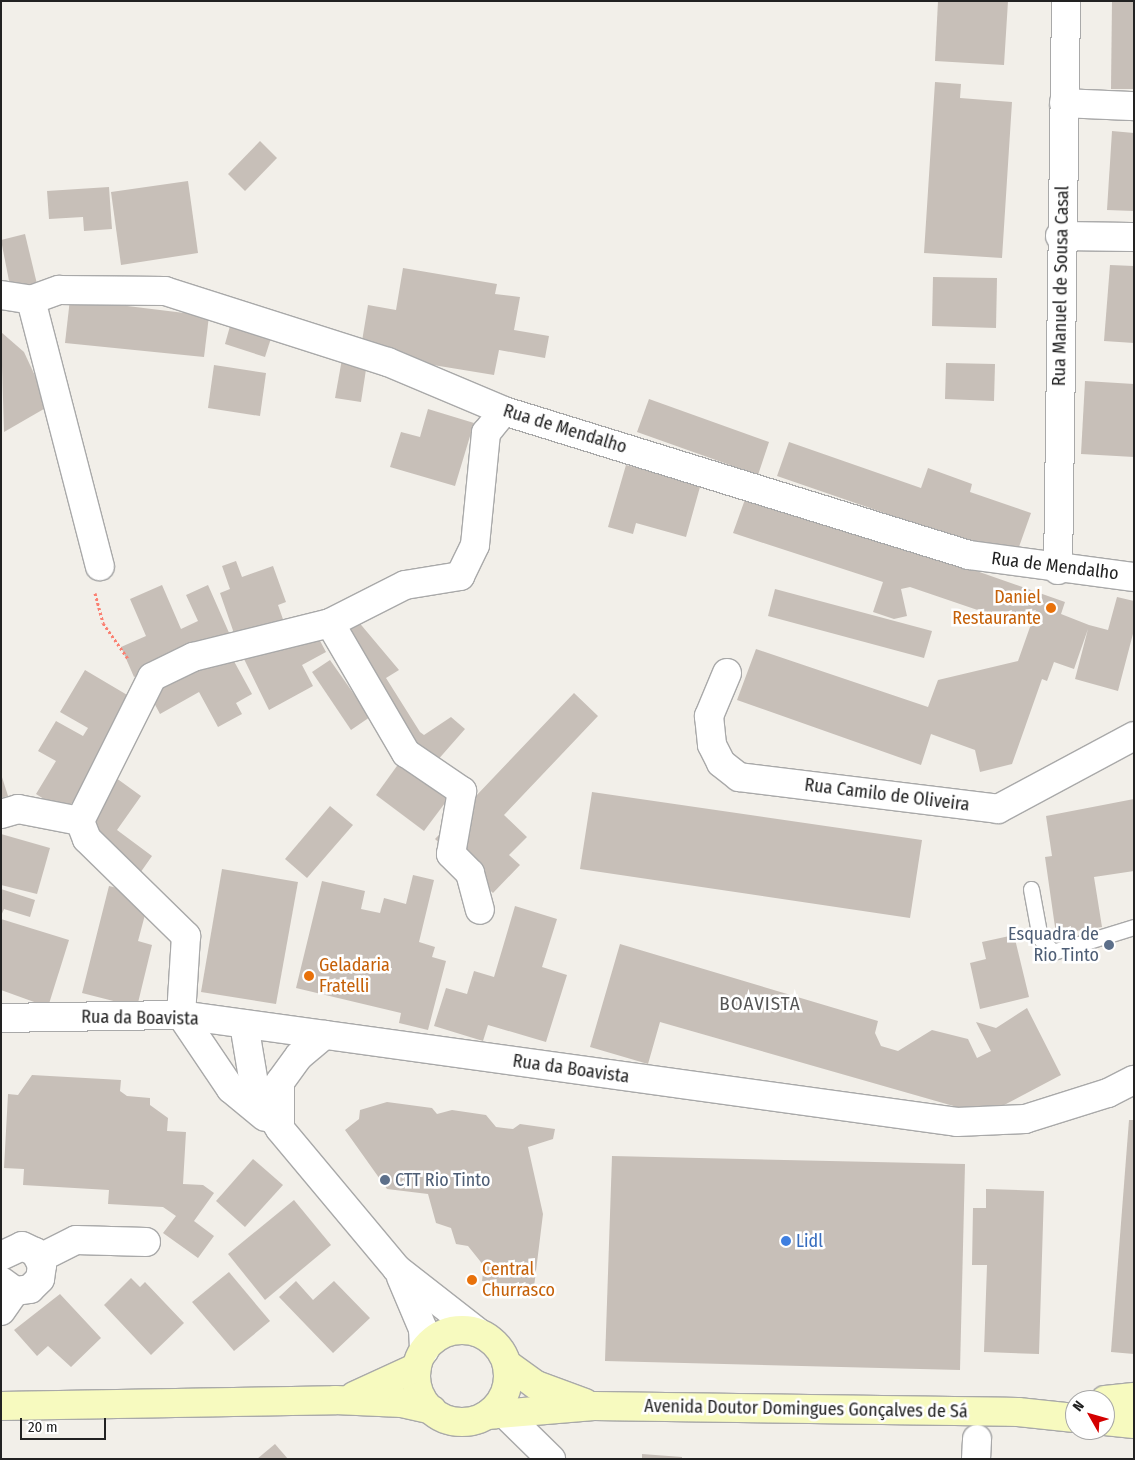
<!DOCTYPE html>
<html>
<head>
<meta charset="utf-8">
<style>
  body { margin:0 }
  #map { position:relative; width:1135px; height:1460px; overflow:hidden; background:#f2efe9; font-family:"Fira Sans Condensed",sans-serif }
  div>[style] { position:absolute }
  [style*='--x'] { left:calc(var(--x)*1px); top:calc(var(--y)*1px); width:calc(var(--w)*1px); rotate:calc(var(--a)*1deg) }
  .building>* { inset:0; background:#c7bfb8 }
  .path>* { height:3px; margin-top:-1.5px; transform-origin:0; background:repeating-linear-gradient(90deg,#fa8072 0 2.5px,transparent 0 5px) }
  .roads { filter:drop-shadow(1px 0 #a9a9a9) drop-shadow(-1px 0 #a9a9a9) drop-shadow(0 1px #a9a9a9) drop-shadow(0 -1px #a9a9a9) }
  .service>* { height:15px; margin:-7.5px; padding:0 7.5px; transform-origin:7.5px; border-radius:7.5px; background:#fff }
  .minor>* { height:28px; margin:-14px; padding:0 14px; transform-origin:14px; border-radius:14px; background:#fff }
  .secondary>* { height:28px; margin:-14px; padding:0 14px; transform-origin:14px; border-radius:14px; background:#f7fabf }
  .secondary>.ring { margin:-14px; padding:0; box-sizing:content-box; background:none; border:28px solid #f7fabf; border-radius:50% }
  .dots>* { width:14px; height:14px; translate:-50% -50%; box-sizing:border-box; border:2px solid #fff; border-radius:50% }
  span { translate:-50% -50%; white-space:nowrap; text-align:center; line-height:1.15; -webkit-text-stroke:5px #fff; paint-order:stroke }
  .street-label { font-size:18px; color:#222 }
  .food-label { font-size:18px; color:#c56008 }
  .right { translate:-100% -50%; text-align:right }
  .left { translate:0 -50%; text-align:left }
  .service-label { font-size:18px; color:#4e5e75 }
  .shop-label { font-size:18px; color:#366cbe }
  .neighbourhood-label { font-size:19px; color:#555; letter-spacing:1px }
  .frame { position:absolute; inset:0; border:2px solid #222; pointer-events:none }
  .north { position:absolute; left:1065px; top:1390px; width:50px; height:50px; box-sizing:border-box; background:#fff; border:1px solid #a7a7a7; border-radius:50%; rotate:308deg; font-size:14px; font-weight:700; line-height:20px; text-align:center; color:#222 }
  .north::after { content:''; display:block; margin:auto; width:18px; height:22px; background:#d40000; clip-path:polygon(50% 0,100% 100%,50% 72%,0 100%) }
  .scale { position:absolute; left:20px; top:1418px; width:86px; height:22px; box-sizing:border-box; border:2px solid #222; border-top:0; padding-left:6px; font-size:15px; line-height:18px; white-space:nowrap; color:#222; -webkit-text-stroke:4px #fff; paint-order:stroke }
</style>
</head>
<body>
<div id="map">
  <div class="building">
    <i style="clip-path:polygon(938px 1px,1008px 1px,1004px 65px,935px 61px)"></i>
    <i style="clip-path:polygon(1112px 1px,1134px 1px,1134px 89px,1111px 89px)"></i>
    <i style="clip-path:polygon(935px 82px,961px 84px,960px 98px,1012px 102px,1002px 258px,924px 253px)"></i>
    <i style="clip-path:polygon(1112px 131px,1134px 133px,1134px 211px,1107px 210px)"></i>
    <i style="clip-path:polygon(260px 141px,277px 158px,245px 191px,228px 174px)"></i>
    <i style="clip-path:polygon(188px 181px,198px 253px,121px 265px,111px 192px)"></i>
    <i style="clip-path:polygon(109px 187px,112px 229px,84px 231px,83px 217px,49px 219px,47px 191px)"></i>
    <i style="clip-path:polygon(25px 234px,37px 284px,11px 291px,1px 240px)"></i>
    <i style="clip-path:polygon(1110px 265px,1134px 266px,1134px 343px,1104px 341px)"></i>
    <i style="clip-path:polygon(403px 268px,497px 284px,495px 294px,520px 297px,514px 330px,549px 336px,545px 358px,499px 350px,494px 375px,360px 353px,368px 305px,396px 310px)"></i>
    <i style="clip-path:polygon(933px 277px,997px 278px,996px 328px,932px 326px)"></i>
    <i style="clip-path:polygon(70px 299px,209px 316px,204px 357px,65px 343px)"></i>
    <i style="clip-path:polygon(232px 319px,273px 332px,265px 357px,225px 344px)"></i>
    <i style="clip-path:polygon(1px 332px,24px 352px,49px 406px,4px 432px)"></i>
    <i style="clip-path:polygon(342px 359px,367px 363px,361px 402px,335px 398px)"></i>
    <i style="clip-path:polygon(946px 363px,995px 364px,994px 401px,945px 399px)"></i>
    <i style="clip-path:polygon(214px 365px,266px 373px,260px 416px,208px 408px)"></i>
    <i style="clip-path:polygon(1085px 381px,1134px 384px,1134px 457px,1081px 454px)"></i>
    <i style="clip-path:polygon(649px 399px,769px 442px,758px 475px,637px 432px)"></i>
    <i style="clip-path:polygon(428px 409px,474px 423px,455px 486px,390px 467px,401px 432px,420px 437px)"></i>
    <i style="clip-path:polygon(789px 442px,921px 488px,928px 468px,972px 484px,970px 492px,1031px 513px,1015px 558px,777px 476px)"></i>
    <i style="clip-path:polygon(626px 465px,718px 488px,717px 492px,700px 487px,686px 537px,636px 523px,633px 534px,608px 527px)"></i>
    <i style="clip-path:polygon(748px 491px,1065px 602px,1061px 614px,1089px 625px,1108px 630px,1117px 597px,1134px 601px,1134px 630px,1118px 691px,1075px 679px,1088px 629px,1074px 669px,1054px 662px,1047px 681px,1042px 679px,1012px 764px,980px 772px,975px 750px,931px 734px,921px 765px,737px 700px,756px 649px,928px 707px,938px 680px,1018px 661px,1036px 610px,1001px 618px,910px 587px,901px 589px,907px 616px,894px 619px,873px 612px,883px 582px,733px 533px)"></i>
    <i style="clip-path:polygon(236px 561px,242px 577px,273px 566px,286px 602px,278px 605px,285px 625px,237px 642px,220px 593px,230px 589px,222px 566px)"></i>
    <i style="clip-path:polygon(162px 585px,181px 629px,198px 621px,186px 595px,208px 585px,230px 635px,134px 677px,121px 647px,146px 636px,130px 599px)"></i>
    <i style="clip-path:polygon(775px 589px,932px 631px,924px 658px,768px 616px)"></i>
    <i style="clip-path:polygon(357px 620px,399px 670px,386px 678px,420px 732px,424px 735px,451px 717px,465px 729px,436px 762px,414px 758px,334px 635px)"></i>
    <i style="clip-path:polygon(310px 622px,326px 652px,302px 665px,313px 686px,269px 710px,244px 659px)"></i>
    <i style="clip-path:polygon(224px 643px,252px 694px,236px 703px,242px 714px,218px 727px,199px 692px,160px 714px,145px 686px)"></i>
    <i style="clip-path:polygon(330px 660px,370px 717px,351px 730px,312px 672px)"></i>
    <i style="clip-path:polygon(85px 670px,134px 699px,66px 813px,36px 794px,56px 761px,38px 751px,56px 721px,83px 736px,88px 728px,60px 712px)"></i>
    <i style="clip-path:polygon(574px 693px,598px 716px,504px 815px,527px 837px,509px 855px,520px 865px,493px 893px,435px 839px)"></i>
    <i style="clip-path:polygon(402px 759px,451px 795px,424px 831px,376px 795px)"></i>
    <i style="clip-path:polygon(1px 774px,8px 796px,1px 798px)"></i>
    <i style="clip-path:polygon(112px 775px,141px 796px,117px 830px,152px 856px,138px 876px,73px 830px)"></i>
    <i style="clip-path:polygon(592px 792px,922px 840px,910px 918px,580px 869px)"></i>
    <i style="clip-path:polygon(1134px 799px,1134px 871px,1094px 877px,1102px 927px,1056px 934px,1045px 857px,1052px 856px,1046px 816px)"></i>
    <i style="clip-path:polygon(330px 806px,353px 825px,307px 878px,285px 859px)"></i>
    <i style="clip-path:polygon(1px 834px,50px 848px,37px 894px,1px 885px)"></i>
    <i style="clip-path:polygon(222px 869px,298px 882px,276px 1004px,201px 992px)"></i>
    <i style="clip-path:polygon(413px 875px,434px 880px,419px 942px,435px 947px,432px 957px,446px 961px,428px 1030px,399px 1023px,401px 1013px,296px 988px,322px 881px,365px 891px,361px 909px,380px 913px,384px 898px,406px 904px)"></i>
    <i style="clip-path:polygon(109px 886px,150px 896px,138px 941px,152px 945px,137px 1007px,82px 993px)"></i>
    <i style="clip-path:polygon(1px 889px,35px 900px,30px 917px,4px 909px,1px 916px)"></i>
    <i style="clip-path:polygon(515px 906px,557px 919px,542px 967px,567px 975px,546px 1042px,488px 1025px,483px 1041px,434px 1026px,446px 988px,467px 994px,474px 971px,494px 977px)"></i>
    <i style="clip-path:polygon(1px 919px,69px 940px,48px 1007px,1px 990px)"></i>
    <i style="clip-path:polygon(1014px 935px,1029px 997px,980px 1009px,970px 963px,986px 959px,982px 942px)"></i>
    <i style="clip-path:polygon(620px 944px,878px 1021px,875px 1033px,881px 1046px,898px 1051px,932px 1030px,968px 1039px,977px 1058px,991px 1051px,976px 1022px,996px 1028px,1027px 1008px,1061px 1075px,985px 1115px,660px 1022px,648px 1064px,590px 1047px)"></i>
    <i style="clip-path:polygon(32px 1075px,121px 1080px,120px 1091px,127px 1096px,150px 1098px,150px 1105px,168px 1118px,167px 1131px,186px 1132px,183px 1184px,203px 1185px,214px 1193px,194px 1221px,214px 1236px,198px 1258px,163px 1233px,176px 1216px,163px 1207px,108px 1204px,109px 1190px,23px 1185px,24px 1169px,4px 1168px,8px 1094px,18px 1095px)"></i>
    <i style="clip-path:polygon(387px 1102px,432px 1108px,437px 1114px,452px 1110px,486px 1115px,496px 1127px,513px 1129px,520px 1124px,555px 1129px,553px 1139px,528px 1147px,543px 1214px,534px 1287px,482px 1281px,484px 1266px,468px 1246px,456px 1244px,451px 1228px,436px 1223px,428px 1194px,387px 1189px,345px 1130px,359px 1119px,360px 1110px)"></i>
    <i style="clip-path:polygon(1129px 1120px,1134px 1120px,1134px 1354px,1111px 1352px)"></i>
    <i style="clip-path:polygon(612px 1156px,965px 1164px,960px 1370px,605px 1361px)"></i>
    <i style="clip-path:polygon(253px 1159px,283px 1185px,245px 1227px,216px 1201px)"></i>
    <i style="clip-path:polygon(986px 1189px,1044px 1191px,1039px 1354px,984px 1352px,987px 1265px,972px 1265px,973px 1208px,986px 1208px)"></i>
    <i style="clip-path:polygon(294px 1200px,331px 1245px,265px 1300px,228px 1254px)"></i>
    <i style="clip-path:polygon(229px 1272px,270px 1321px,234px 1351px,192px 1302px)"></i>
    <i style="clip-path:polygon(131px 1278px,140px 1287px,145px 1282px,184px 1323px,151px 1355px,104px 1305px)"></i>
    <i style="clip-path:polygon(296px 1281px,313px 1300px,334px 1281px,370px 1318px,333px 1353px,279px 1297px)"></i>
    <i style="clip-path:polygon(60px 1294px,101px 1338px,71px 1367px,48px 1346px,37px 1356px,14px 1330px)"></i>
    <i style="clip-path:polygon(275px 1444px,288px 1459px,257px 1459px)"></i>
    <i style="clip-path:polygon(642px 1454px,682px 1457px,682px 1459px,642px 1459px)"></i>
  </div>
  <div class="path">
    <i style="--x:95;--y:593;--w:31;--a:75"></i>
    <i style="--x:103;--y:623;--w:45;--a:54.9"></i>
  </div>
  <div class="roads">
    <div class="service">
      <i style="--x:1031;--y:889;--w:50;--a:79.6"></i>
      <i style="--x:1040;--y:938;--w:19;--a:47"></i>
      <i style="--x:1053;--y:952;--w:85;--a:-17.2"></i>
    </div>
    <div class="minor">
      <i style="--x:1064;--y:103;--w:70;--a:2.5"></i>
      <i style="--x:1060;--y:236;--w:74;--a:0.8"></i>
      <i style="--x:1;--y:295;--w:30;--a:9"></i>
      <i style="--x:31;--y:300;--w:30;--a:-20"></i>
      <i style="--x:59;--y:290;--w:106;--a:0.5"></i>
      <i style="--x:165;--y:291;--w:234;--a:17.7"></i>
      <i style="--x:388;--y:362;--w:126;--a:22.9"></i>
      <i style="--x:504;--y:411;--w:487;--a:17.2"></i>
      <i style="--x:969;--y:555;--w:166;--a:7.6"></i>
      <i style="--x:31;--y:300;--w:275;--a:75.5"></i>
      <i style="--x:1058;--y:570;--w:569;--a:-89.19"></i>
      <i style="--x:330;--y:623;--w:151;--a:59.7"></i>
      <i style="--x:406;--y:753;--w:68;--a:34.2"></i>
      <i style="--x:462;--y:791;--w:64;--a:99.9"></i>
      <i style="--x:451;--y:854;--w:27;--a:45"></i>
      <i style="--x:470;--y:873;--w:38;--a:75"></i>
      <i style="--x:727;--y:673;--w:47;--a:112.7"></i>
      <i style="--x:709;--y:716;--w:29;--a:84"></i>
      <i style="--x:712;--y:745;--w:20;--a:63"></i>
      <i style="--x:721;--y:763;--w:23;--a:38"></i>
      <i style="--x:739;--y:777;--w:261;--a:7"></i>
      <i style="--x:998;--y:809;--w:154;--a:-28.2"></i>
      <i style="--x:1;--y:814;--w:18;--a:-16"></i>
      <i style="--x:18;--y:809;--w:63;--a:11"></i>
      <i style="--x:80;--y:821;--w:19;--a:69"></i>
      <i style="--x:87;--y:839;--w:139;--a:44.4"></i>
      <i style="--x:186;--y:936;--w:79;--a:93.6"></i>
      <i style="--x:80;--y:821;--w:161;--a:-63.4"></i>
      <i style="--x:152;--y:677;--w:46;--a:-26"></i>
      <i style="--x:193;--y:657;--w:141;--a:-13.9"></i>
      <i style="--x:330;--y:623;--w:84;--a:-26.9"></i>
      <i style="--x:405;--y:585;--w:56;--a:-9.3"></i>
      <i style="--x:460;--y:576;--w:34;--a:-64"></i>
      <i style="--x:475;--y:545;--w:113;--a:-84.4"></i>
      <i style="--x:486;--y:433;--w:28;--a:-51"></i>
      <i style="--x:181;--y:1015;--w:89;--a:56"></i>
      <i style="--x:231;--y:1089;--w:44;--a:39.5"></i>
      <i style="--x:1;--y:1018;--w:180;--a:-1"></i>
      <i style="--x:181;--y:1015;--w:783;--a:7.85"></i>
      <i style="--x:957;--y:1122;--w:68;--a:-2.5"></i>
      <i style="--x:1025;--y:1119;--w:87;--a:-17.4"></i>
      <i style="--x:1108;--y:1093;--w:29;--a:-27"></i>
      <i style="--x:244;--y:1024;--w:67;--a:80.5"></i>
      <i style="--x:255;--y:1090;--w:46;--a:57.3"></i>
      <i style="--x:280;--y:1129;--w:182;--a:50.1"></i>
      <i style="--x:397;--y:1269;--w:104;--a:38"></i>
      <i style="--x:280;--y:1127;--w:45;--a:-90"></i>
      <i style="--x:280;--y:1082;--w:32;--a:-54"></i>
      <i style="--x:299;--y:1056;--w:33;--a:-40"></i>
      <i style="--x:1;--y:1256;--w:23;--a:-25"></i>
      <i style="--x:22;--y:1246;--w:14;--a:25"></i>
      <i style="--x:35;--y:1252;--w:15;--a:62"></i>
      <i style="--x:42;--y:1265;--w:14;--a:98"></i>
      <i style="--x:40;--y:1279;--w:14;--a:135"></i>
      <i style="--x:30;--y:1289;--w:15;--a:172"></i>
      <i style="--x:15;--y:1291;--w:17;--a:-144"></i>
      <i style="--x:40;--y:1258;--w:40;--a:-26.6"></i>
      <i style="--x:76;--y:1240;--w:70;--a:1.6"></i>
      <i style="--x:401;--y:1277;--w:56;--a:67.1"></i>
      <i style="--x:423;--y:1329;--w:22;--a:87"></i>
      <i style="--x:1;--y:1311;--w:24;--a:-55"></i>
      <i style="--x:504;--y:1413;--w:66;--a:44.4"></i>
      <i style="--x:976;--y:1459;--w:20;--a:-87"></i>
    </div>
    <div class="secondary">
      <i class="ring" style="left:416px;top:1330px;width:64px;height:64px"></i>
      <i style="--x:507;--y:1364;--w:36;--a:36"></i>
      <i style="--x:536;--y:1385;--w:52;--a:20.2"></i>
      <i style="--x:354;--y:1396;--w:69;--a:-24.7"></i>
      <i style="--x:1105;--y:1400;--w:29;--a:-6"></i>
      <i style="--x:1;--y:1406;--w:334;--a:-1"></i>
      <i style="--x:335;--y:1400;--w:67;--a:2.6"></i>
      <i style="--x:402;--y:1403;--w:31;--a:13"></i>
      <i style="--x:487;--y:1415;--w:107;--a:-4.8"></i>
      <i style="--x:594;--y:1406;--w:424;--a:0.8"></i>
      <i style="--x:1018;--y:1412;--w:57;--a:6"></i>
      <i style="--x:1105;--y:1421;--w:29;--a:6"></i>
    </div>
  </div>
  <div class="dots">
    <i style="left:1051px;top:608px;background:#e8710a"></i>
    <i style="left:1109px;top:945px;background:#5c6f8a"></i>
    <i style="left:309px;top:976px;background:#e8710a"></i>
    <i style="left:385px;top:1180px;background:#5c6f8a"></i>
    <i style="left:786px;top:1241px;background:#3f7fe0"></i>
    <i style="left:472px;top:1280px;background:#e8710a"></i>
  </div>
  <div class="street-label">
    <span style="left:1061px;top:286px;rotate:-89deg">Rua Manuel de Sousa Casal</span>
    <span style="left:565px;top:429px;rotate:17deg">Rua de Mendalho</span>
    <span style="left:1055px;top:566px;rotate:7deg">Rua de Mendalho</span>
    <span style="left:887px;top:795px;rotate:7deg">Rua Camilo de Oliveira</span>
    <span style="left:140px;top:1018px;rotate:1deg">Rua da Boavista</span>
    <span style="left:571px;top:1069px;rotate:8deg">Rua da Boavista</span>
    <span style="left:806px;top:1409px;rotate:1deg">Avenida Doutor Domingues Gonçalves de Sá</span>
  </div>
  <div class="food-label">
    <span class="right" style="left:1041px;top:608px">Daniel<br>Restaurante</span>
    <span class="left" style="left:319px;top:976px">Geladaria<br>Fratelli</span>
    <span class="left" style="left:482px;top:1280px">Central<br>Churrasco</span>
  </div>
  <div class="service-label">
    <span class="right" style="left:1099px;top:945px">Esquadra de<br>Rio Tinto</span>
    <span class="left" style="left:395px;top:1180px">CTT Rio Tinto</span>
  </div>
  <div class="shop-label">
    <span class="left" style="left:796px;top:1241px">Lidl</span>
  </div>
  <div class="neighbourhood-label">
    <span style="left:760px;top:1004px">BOAVISTA</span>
  </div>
  <div class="frame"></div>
  <div class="north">N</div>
  <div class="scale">20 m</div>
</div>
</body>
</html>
